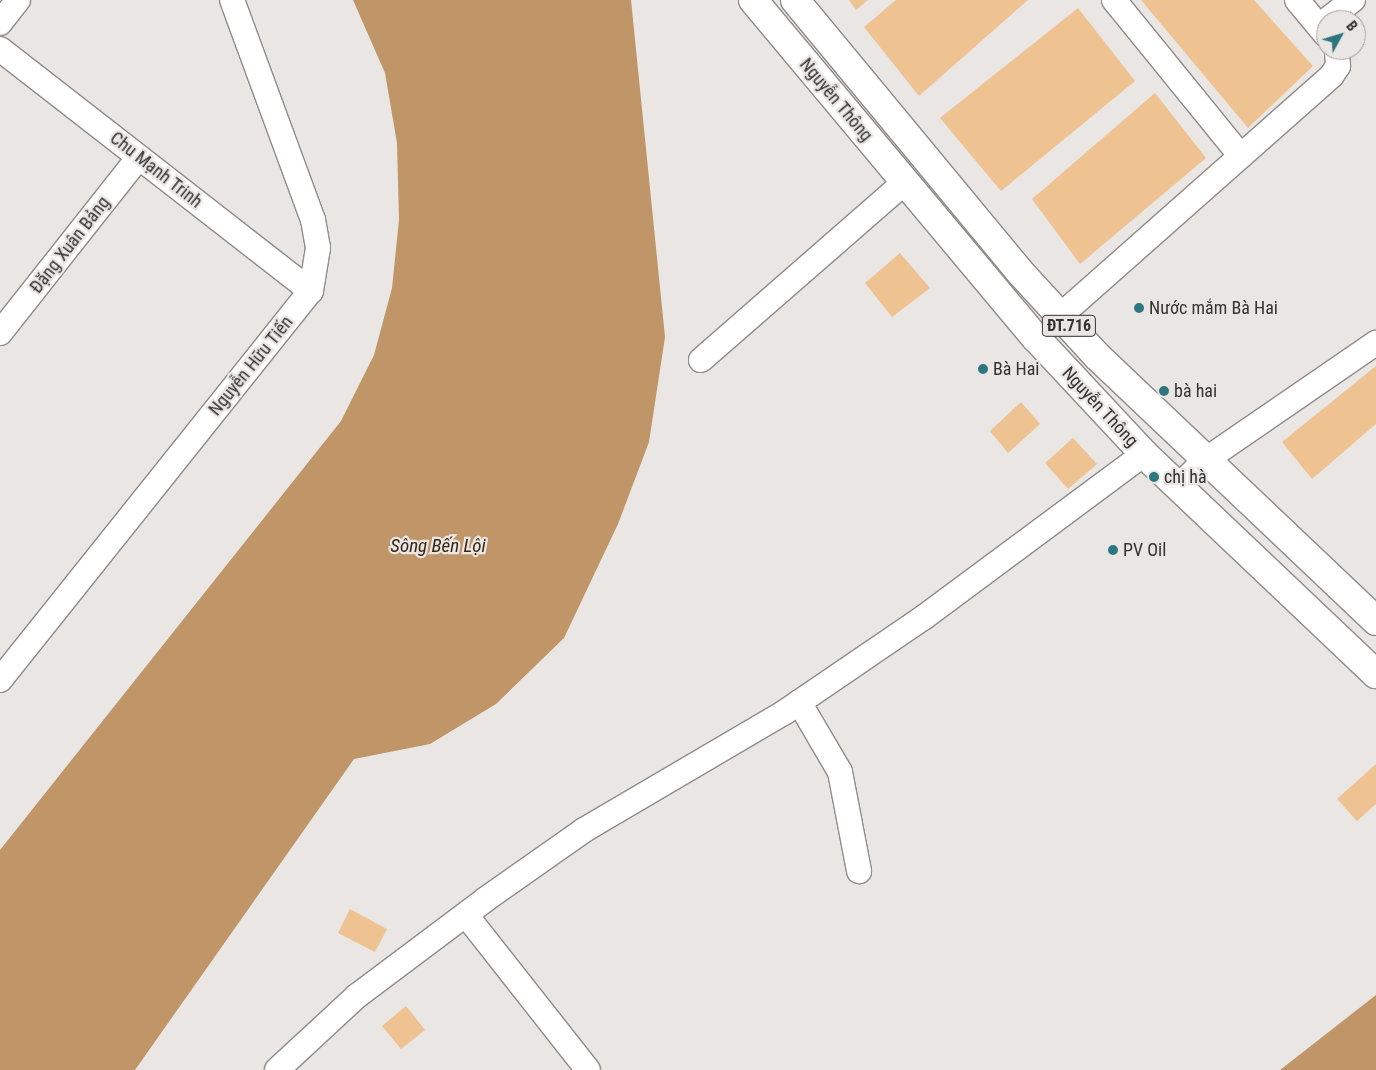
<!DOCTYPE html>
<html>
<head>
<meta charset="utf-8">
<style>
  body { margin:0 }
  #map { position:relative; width:1376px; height:1070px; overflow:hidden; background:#e9e6e4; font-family:"Roboto Condensed",sans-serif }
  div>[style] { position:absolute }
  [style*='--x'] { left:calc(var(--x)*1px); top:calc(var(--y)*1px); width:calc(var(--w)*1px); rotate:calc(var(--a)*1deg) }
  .water>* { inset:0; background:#c09567 }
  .building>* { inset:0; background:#efc292 }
  .roads { filter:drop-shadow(1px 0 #8e8c89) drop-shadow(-1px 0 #8e8c89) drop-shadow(0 1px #8e8c89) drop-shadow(0 -1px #8e8c89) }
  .street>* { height:24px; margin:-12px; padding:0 12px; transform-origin:12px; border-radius:12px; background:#fff }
  .primary>* { height:28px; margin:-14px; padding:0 14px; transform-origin:14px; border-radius:14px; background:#fff }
  .dots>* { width:14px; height:14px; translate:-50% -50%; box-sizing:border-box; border:2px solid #e9e6e4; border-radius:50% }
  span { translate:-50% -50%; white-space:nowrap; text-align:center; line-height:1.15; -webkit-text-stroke:4.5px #e9e6e4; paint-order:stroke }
  .shield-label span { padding:1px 4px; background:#e9e6e4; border:1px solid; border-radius:4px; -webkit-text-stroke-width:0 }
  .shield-label { font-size:16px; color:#343332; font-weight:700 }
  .street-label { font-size:18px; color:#343332 }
  .poi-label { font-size:18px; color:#343332 }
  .left { translate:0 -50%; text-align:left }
  .water-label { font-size:19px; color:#38250f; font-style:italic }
  .north { position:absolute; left:1316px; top:10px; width:50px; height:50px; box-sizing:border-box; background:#e9e6e4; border:1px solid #a19e9d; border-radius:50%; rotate:51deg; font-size:14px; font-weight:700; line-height:20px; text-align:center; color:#343332 }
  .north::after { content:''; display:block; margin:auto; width:18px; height:22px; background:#2e767f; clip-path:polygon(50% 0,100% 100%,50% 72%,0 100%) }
</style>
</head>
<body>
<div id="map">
  <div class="water">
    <i style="clip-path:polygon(353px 0,631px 0,665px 337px,649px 442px,618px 524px,564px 638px,496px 704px,430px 744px,354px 759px,135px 1070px,0 1070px,0 850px,341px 421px,374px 355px,392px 288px,399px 220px,397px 143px,385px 73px)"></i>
    <i style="clip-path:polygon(1376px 995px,1376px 1070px,1280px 1070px)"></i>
  </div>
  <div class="building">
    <i style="clip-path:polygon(849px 0,868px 0,856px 10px)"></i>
    <i style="clip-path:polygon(896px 0,1028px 0,919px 96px,864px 27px)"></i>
    <i style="clip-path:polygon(1141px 0,1254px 0,1313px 66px,1248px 128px)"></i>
    <i style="clip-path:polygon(1078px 8px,1135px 81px,1001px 191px,940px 118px)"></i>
    <i style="clip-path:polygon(1155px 93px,1206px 158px,1080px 264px,1032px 199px)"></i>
    <i style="clip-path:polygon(900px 253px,930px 288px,892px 317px,865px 283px)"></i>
    <i style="clip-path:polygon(1376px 366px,1376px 424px,1312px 479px,1282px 442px)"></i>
    <i style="clip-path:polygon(1021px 402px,1040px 424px,1008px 453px,990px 431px)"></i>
    <i style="clip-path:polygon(1073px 438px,1097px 464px,1068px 489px,1045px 463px)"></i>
    <i style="clip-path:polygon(1376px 764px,1376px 804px,1357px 821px,1337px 799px)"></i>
    <i style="clip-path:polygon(350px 909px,387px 929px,375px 952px,338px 933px)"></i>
    <i style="clip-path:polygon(406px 1006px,425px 1030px,401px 1049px,382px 1026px)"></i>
  </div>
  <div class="roads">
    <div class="street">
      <i style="--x:1114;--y:0;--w:201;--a:50.9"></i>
      <i style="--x:1297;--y:0;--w:45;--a:50.4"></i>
      <i style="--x:1327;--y:20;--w:33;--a:-38"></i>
      <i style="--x:0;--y:23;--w:29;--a:-52"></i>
      <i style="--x:0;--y:49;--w:394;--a:37.9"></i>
      <i style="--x:1060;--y:316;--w:363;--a:-41.5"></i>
      <i style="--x:1332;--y:75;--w:11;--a:-56"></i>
      <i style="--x:1338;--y:66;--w:16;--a:-94"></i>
      <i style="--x:0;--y:333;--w:224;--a:-51.7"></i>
      <i style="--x:701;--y:360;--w:269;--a:-41.1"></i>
      <i style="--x:1179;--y:486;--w:35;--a:-45"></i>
      <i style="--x:1204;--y:461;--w:209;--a:-34.5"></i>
      <i style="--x:0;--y:680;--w:498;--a:-51.4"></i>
      <i style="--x:311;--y:291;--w:44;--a:-80.8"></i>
      <i style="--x:318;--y:248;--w:28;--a:-100"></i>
      <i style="--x:313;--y:220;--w:234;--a:-110.2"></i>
      <i style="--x:799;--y:702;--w:81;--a:59.6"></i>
      <i style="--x:840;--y:772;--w:101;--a:79.1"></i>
      <i style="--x:466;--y:915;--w:197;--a:51.8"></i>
      <i style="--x:277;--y:1070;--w:109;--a:-42.8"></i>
      <i style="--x:357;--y:996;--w:161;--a:-36.9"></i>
      <i style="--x:486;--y:899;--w:120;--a:-35.1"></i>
      <i style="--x:584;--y:830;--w:233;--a:-30.4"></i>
      <i style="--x:785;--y:712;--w:167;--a:-34.3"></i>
      <i style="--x:923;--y:618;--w:275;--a:-36.6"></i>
    </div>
    <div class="primary">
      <i style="--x:753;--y:0;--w:441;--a:50.1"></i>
      <i style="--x:1036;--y:338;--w:158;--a:47"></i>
      <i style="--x:1144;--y:454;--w:320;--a:43.5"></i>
      <i style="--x:795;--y:0;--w:353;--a:50.4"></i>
      <i style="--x:1020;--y:272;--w:114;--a:47.5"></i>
      <i style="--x:1097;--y:356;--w:385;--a:43.5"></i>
    </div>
  </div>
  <div class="dots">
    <i style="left:1139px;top:308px;background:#2e767f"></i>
    <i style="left:983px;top:369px;background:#2e767f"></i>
    <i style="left:1164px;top:391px;background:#2e767f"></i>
    <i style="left:1154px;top:477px;background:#2e767f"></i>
    <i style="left:1113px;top:550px;background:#2e767f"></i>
  </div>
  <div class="shield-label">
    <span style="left:1069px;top:326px">ĐT.716</span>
  </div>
  <div class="street-label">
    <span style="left:836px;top:100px;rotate:50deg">Nguyễn Thông</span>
    <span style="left:156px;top:170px;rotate:38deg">Chu Mạnh Trinh</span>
    <span style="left:70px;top:245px;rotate:-52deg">Đặng Xuân Bảng</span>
    <span style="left:251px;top:366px;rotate:-51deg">Nguyễn Hữu Tiến</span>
    <span style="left:1100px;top:407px;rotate:47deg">Nguyễn Thông</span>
  </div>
  <div class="poi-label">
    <span class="left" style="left:1149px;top:308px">Nước mắm Bà Hai</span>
    <span class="left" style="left:993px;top:369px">Bà Hai</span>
    <span class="left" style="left:1174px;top:391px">bà hai</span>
    <span class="left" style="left:1164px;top:477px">chị hà</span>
    <span class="left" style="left:1123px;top:550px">PV Oil</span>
  </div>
  <div class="water-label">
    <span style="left:438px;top:546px">Sông Bến Lội</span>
  </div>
  <div class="north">B</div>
</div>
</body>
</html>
